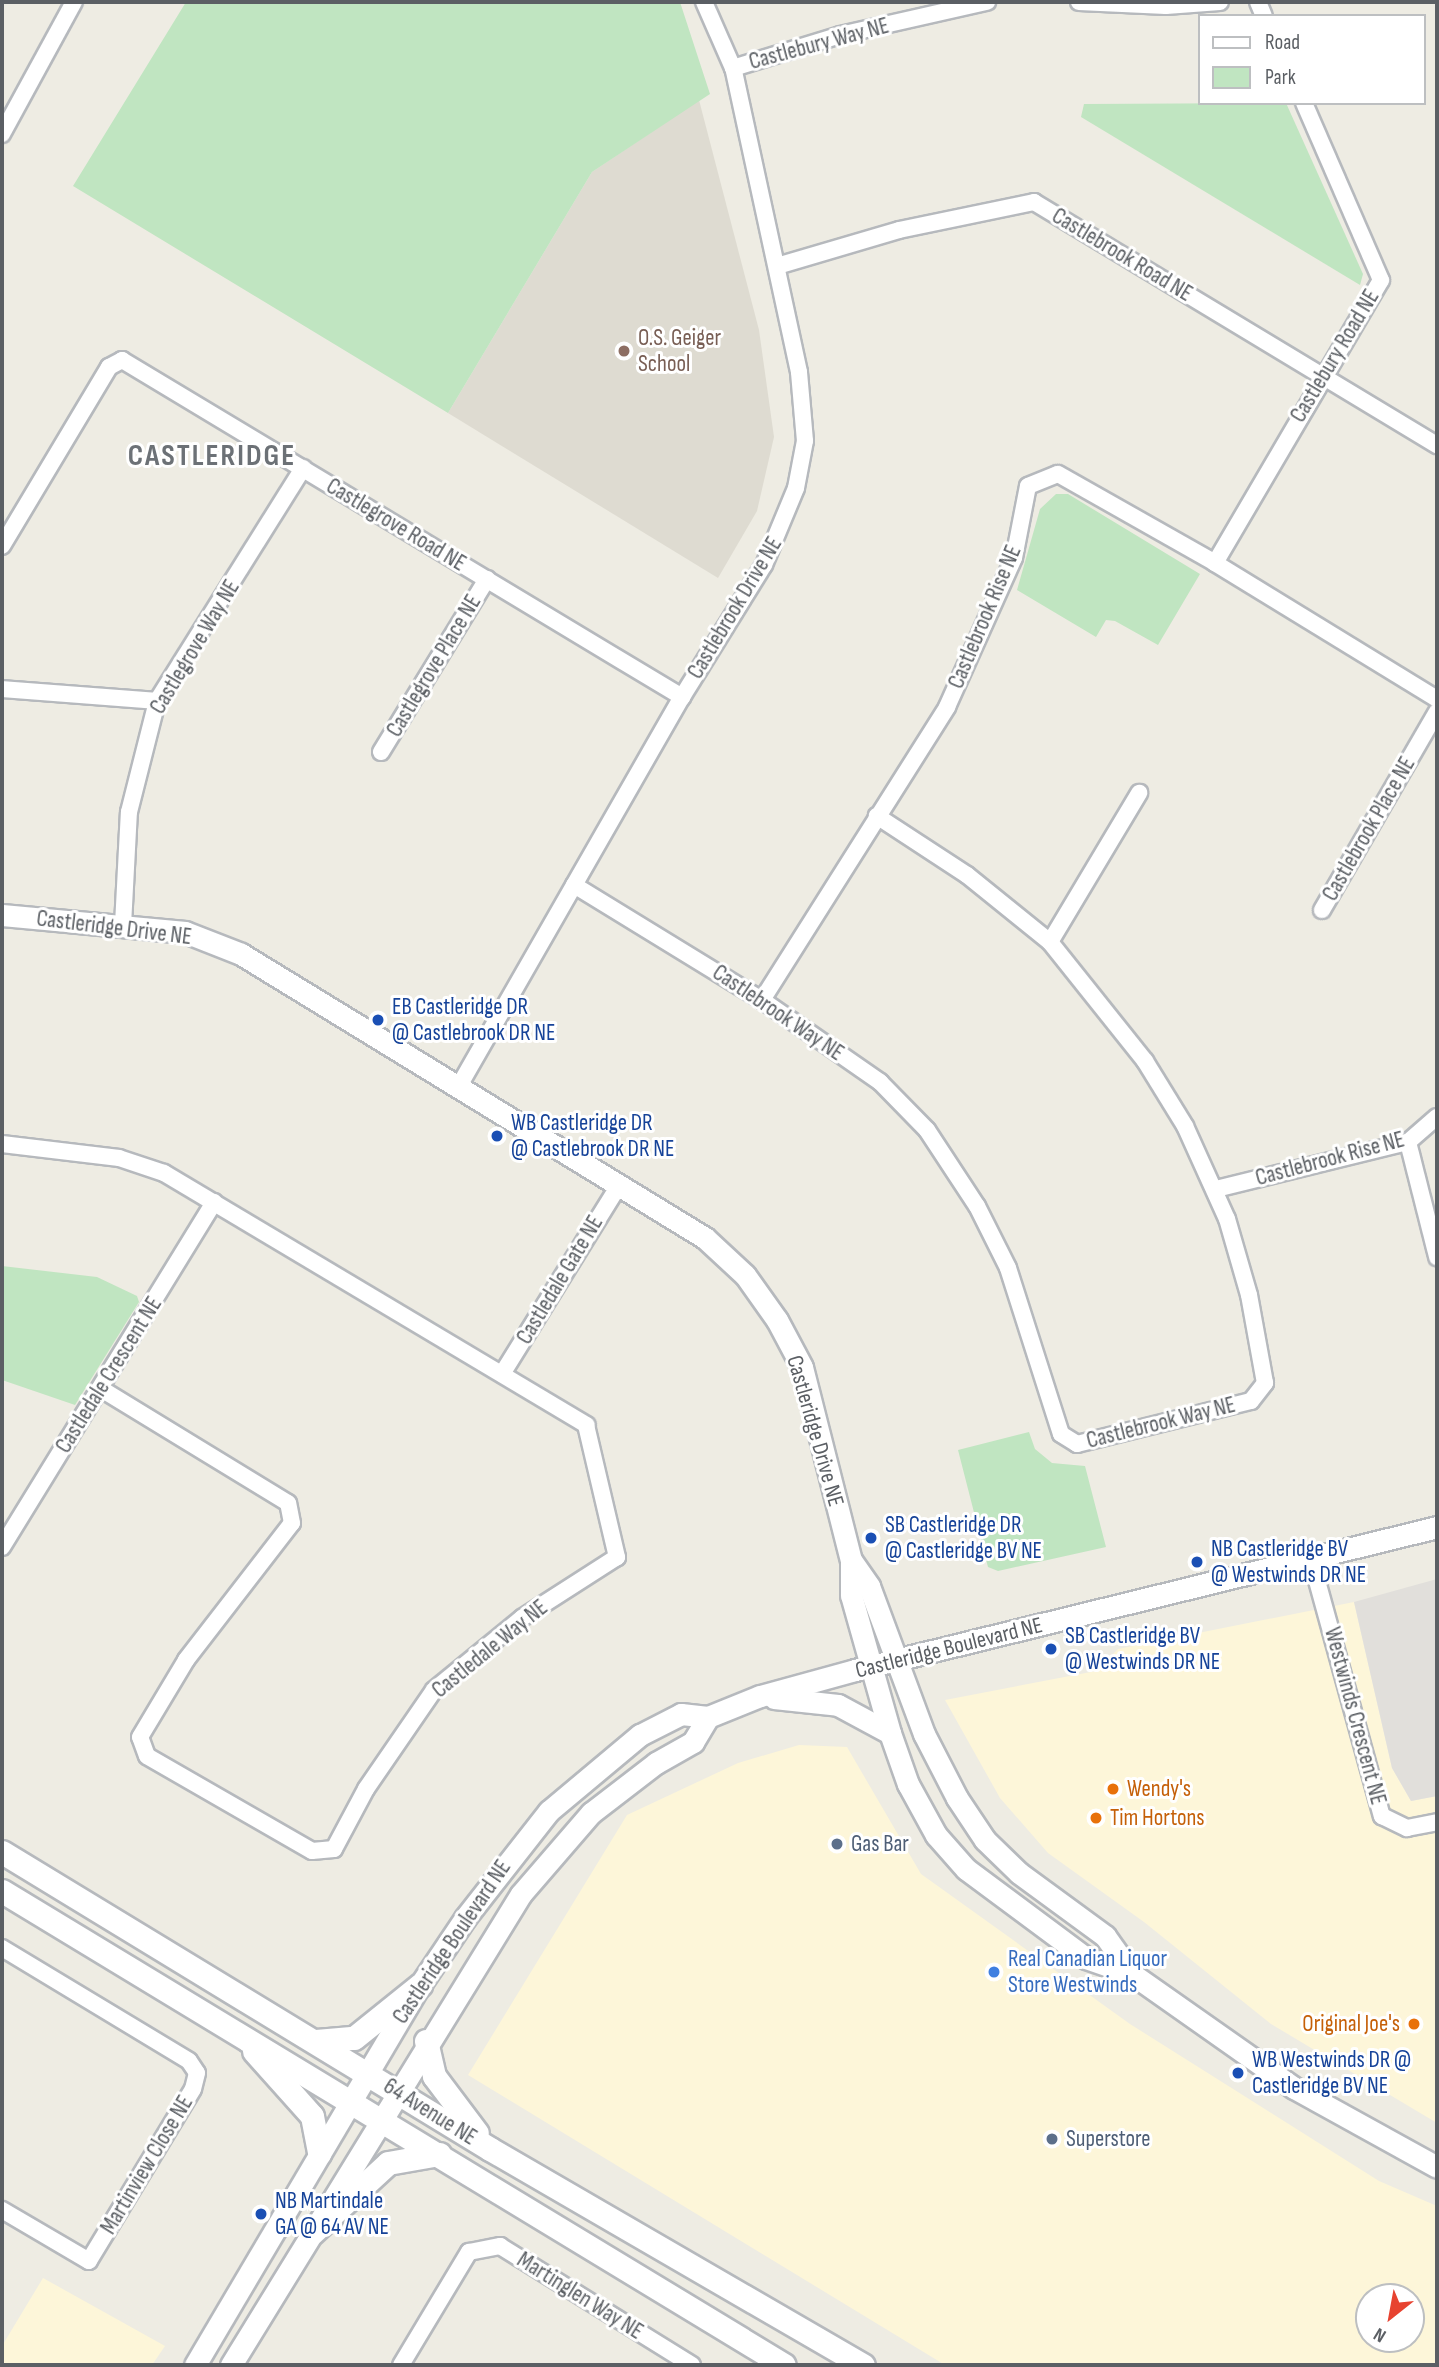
<!DOCTYPE html>
<html>
<head>
<meta charset="utf-8">
<style>
  body { margin:0 }
  #map { position:relative; width:1439px; height:2367px; overflow:hidden; background:#eeece3; font-family:"Sofia Sans Condensed",sans-serif }
  div>[style] { position:absolute }
  [style*='--x'] { left:calc(var(--x)*1px); top:calc(var(--y)*1px); width:calc(var(--w)*1px); rotate:calc(var(--a)*1deg) }
  .commercial>* { inset:0; background:#fdf6d9 }
  .industrial>* { inset:0; background:#e1dfdb }
  .education>* { inset:0; background:#dedbd1 }
  .green>* { inset:0; background:#c0e5c1 }
  .roads { filter:drop-shadow(2px 0 #b6b9bd) drop-shadow(-2px 0 #b6b9bd) drop-shadow(0 2px #b6b9bd) drop-shadow(0 -2px #b6b9bd) }
  .minor>* { height:16px; margin:-8px; padding:0 8px; transform-origin:8px; border-radius:8px; background:#fff }
  .tertiary>* { height:21px; margin:-10.5px; padding:0 10.5px; transform-origin:10.5px; border-radius:10.5px; background:#fff }
  .secondary>* { height:23px; margin:-11.5px; padding:0 11.5px; transform-origin:11.5px; border-radius:11.5px; background:#fff }
  .dots>* { width:19px; height:19px; translate:-50% -50%; box-sizing:border-box; border:4px solid #fff; border-radius:50% }
  span { translate:-50% -50%; white-space:nowrap; text-align:center; line-height:1.15; -webkit-text-stroke:6px #fff; paint-order:stroke }
  .street-label { font-size:23px; color:#5b5f64 }
  .education-label { font-size:23px; color:#785e54 }
  .left { translate:0 -50%; text-align:left }
  .transit-label { font-size:23px; color:#164399 }
  .food-label { font-size:23px; color:#c56008 }
  .right { translate:-100% -50%; text-align:right }
  .service-label { font-size:23px; color:#4e5e75 }
  .shop-label { font-size:23px; color:#366cbe }
  .district-label { font-size:30px; color:#6c7176; font-weight:700; letter-spacing:2px }
  .frame { position:absolute; inset:0; border:4px solid #5b5f64; pointer-events:none }
  .legend { position:absolute; left:1198px; top:14px; width:228px; height:91px; box-sizing:border-box; background:#fff; border:2px solid #bdbfc1; margin:0; padding:9px 12px; list-style:none; font-size:21px; color:#5b5f64 }
  .legend li { display:flex; align-items:center; gap:14px; height:35px }
  .legend b { width:35px; border:2px solid #bdbfc1 }
  .north { position:absolute; left:1355px; top:2283px; width:70px; height:70px; box-sizing:border-box; background:#fff; border:2px solid #bdbfc1; border-radius:50%; rotate:211deg; font-size:19px; font-weight:700; line-height:28px; text-align:center; color:#5b5f64 }
  .north::after { content:''; display:block; margin:auto; width:24px; height:32px; background:#e74330; clip-path:polygon(50% 0,100% 100%,50% 72%,0 100%) }
</style>
</head>
<body>
<div id="map">
  <div class="commercial">
    <i style="clip-path:polygon(1354px 1602px,1392px 1768px,1411px 1801px,1437px 1796px,1437px 2123px,1271px 2024px,1144px 1922px,1048px 1853px,1000px 1798px,945px 1700px,1096px 1671px,1118px 1649px)"></i>
    <i style="clip-path:polygon(evenodd,799px 1745px,847px 1747px,921px 1874px,1130px 2024px,1379px 2181px,1437px 2206px,1437px 2365px,945px 2365px,468px 2075px,627px 1815px,738px 1763px,799px 1745px,1369px 2297px,1411px 2297px,1411px 2339px,1369px 2339px,1369px 2297px)"></i>
    <i style="clip-path:polygon(43px 2278px,165px 2346px,152px 2365px,2px 2365px,2px 2346px)"></i>
  </div>
  <div class="industrial">
    <i style="clip-path:polygon(1437px 1579px,1437px 1796px,1411px 1801px,1392px 1768px,1354px 1602px)"></i>
  </div>
  <div class="education">
    <i style="clip-path:polygon(699px 100px,759px 330px,774px 437px,757px 511px,718px 578px,448px 413px,592px 172px)"></i>
  </div>
  <div class="green">
    <i style="clip-path:polygon(186px 2px,680px 2px,710px 94px,592px 172px,448px 413px,73px 186px)"></i>
    <i style="clip-path:polygon(1286px 103px,1363px 274px,1360px 285px,1081px 117px,1084px 104px)"></i>
    <i style="clip-path:polygon(1056px 494px,1068px 494px,1200px 574px,1158px 645px,1115px 621px,1106px 620px,1096px 637px,1017px 590px,1040px 509px)"></i>
    <i style="clip-path:polygon(2px 1266px,97px 1277px,137px 1296px,139px 1302px,75px 1405px,2px 1380px)"></i>
    <i style="clip-path:polygon(1029px 1432px,1035px 1449px,1052px 1463px,1085px 1466px,1106px 1547px,998px 1571px,988px 1567px,958px 1450px)"></i>
  </div>
  <div class="roads">
    <div class="minor">
      <i style="--x:1079;--y:2;--w:87;--a:2.6"></i>
      <i style="--x:1166;--y:6;--w:54;--a:-4.2"></i>
      <i style="--x:1258;--y:2;--w:15;--a:67"></i>
      <i style="--x:733;--y:68;--w:112;--a:-17.1"></i>
      <i style="--x:840;--y:35;--w:151;--a:-12.7"></i>
      <i style="--x:2;--y:134;--w:150;--a:-61.4"></i>
      <i style="--x:777;--y:266;--w:127;--a:-16.4"></i>
      <i style="--x:899;--y:230;--w:138;--a:-11.7"></i>
      <i style="--x:1034;--y:202;--w:471;--a:31.1"></i>
      <i style="--x:2;--y:546;--w:209;--a:-59.1"></i>
      <i style="--x:109;--y:367;--w:15;--a:-28"></i>
      <i style="--x:122;--y:360;--w:654;--a:31.04"></i>
      <i style="--x:1215;--y:563;--w:328;--a:-59.6"></i>
      <i style="--x:1381;--y:280;--w:193;--a:-113.5"></i>
      <i style="--x:2;--y:689;--w:155;--a:4.4"></i>
      <i style="--x:381;--y:752;--w:203;--a:-58.5"></i>
      <i style="--x:574;--y:885;--w:220;--a:31.5"></i>
      <i style="--x:762;--y:1000;--w:144;--a:34.8"></i>
      <i style="--x:880;--y:1082;--w:67;--a:45.6"></i>
      <i style="--x:927;--y:1130;--w:91;--a:56.7"></i>
      <i style="--x:977;--y:1206;--w:69;--a:63.4"></i>
      <i style="--x:1008;--y:1268;--w:174;--a:72.3"></i>
      <i style="--x:1061;--y:1434;--w:19;--a:32"></i>
      <i style="--x:1077;--y:1444;--w:179;--a:-13.9"></i>
      <i style="--x:1251;--y:1401;--w:23;--a:-52"></i>
      <i style="--x:1265;--y:1383;--w:89;--a:-100.3"></i>
      <i style="--x:1249;--y:1295;--w:79;--a:-106.1"></i>
      <i style="--x:1227;--y:1219;--w:102;--a:-114.3"></i>
      <i style="--x:1185;--y:1126;--w:76;--a:-121.6"></i>
      <i style="--x:1145;--y:1061;--w:152;--a:-128.6"></i>
      <i style="--x:1050;--y:942;--w:107;--a:-141.1"></i>
      <i style="--x:967;--y:875;--w:108;--a:-146.8"></i>
      <i style="--x:1322;--y:910;--w:229;--a:-59.9"></i>
      <i style="--x:123;--y:925;--w:113;--a:-87"></i>
      <i style="--x:129;--y:812;--w:114;--a:-75.8"></i>
      <i style="--x:157;--y:701;--w:275;--a:-57.9"></i>
      <i style="--x:1050;--y:942;--w:174;--a:-59.1"></i>
      <i style="--x:762;--y:1000;--w:347;--a:-57.7"></i>
      <i style="--x:947;--y:707;--w:163;--a:-65.8"></i>
      <i style="--x:1014;--y:558;--w:73;--a:-79"></i>
      <i style="--x:1028;--y:486;--w:32;--a:-22"></i>
      <i style="--x:1058;--y:474;--w:180;--a:29.5"></i>
      <i style="--x:1215;--y:563;--w:260;--a:31.5"></i>
      <i style="--x:459;--y:1086;--w:448;--a:-60.2"></i>
      <i style="--x:682;--y:697;--w:155;--a:-58.2"></i>
      <i style="--x:764;--y:565;--w:83;--a:-67.4"></i>
      <i style="--x:796;--y:488;--w:48;--a:-79.2"></i>
      <i style="--x:805;--y:441;--w:69;--a:-95"></i>
      <i style="--x:799;--y:372;--w:311;--a:-102.2"></i>
      <i style="--x:733;--y:68;--w:72;--a:-113.7"></i>
      <i style="--x:1408;--y:1142;--w:119;--a:75.8"></i>
      <i style="--x:2;--y:1144;--w:118;--a:6.8"></i>
      <i style="--x:119;--y:1158;--w:47;--a:18.4"></i>
      <i style="--x:164;--y:1173;--w:492;--a:30.8"></i>
      <i style="--x:586;--y:1425;--w:136;--a:76.8"></i>
      <i style="--x:617;--y:1557;--w:113;--a:147.3"></i>
      <i style="--x:522;--y:1618;--w:114;--a:140.7"></i>
      <i style="--x:434;--y:1690;--w:120;--a:124.5"></i>
      <i style="--x:366;--y:1789;--w:68;--a:118.1"></i>
      <i style="--x:334;--y:1849;--w:22;--a:175"></i>
      <i style="--x:312;--y:1851;--w:190;--a:-150.1"></i>
      <i style="--x:147;--y:1756;--w:20;--a:-110"></i>
      <i style="--x:140;--y:1737;--w:90;--a:-59.1"></i>
      <i style="--x:186;--y:1660;--w:173;--a:-52.3"></i>
      <i style="--x:292;--y:1523;--w:20;--a:-101"></i>
      <i style="--x:288;--y:1503;--w:219;--a:-148.6"></i>
      <i style="--x:1216;--y:1189;--w:198;--a:-13.8"></i>
      <i style="--x:1408;--y:1142;--w:38;--a:-41"></i>
      <i style="--x:502;--y:1374;--w:220;--a:-58.2"></i>
      <i style="--x:2;--y:1547;--w:405;--a:-58.4"></i>
      <i style="--x:1311;--y:1559;--w:267;--a:74.6"></i>
      <i style="--x:1382;--y:1816;--w:28;--a:26"></i>
      <i style="--x:1407;--y:1828;--w:31;--a:-11"></i>
      <i style="--x:2;--y:1948;--w:218;--a:31.1"></i>
      <i style="--x:189;--y:2061;--w:14;--a:56"></i>
      <i style="--x:197;--y:2073;--w:16;--a:104"></i>
      <i style="--x:193;--y:2089;--w:201;--a:121.2"></i>
      <i style="--x:89;--y:2261;--w:101;--a:-149.6"></i>
      <i style="--x:401;--y:2365;--w:132;--a:-59"></i>
      <i style="--x:469;--y:2252;--w:32;--a:-11"></i>
      <i style="--x:500;--y:2246;--w:226;--a:31.8"></i>
    </div>
    <div class="tertiary">
      <i style="--x:2;--y:915;--w:184;--a:5.3"></i>
      <i style="--x:185;--y:932;--w:60;--a:21.4"></i>
      <i style="--x:241;--y:954;--w:544;--a:31.47"></i>
      <i style="--x:705;--y:1238;--w:54;--a:42.8"></i>
      <i style="--x:745;--y:1275;--w:55;--a:54.6"></i>
      <i style="--x:777;--y:1320;--w:53;--a:62"></i>
      <i style="--x:802;--y:1367;--w:199;--a:75.8"></i>
      <i style="--x:851;--y:1560;--w:35;--a:90"></i>
      <i style="--x:851;--y:1595;--w:143;--a:74.2"></i>
      <i style="--x:890;--y:1733;--w:54;--a:70.6"></i>
      <i style="--x:908;--y:1784;--w:58;--a:61.2"></i>
      <i style="--x:936;--y:1835;--w:45;--a:48.6"></i>
      <i style="--x:966;--y:1869;--w:149;--a:36.6"></i>
      <i style="--x:1086;--y:1958;--w:49;--a:19.2"></i>
      <i style="--x:1132;--y:1974;--w:198;--a:35.1"></i>
      <i style="--x:1294;--y:2088;--w:163;--a:28.9"></i>
      <i style="--x:851;--y:1560;--w:32;--a:55"></i>
      <i style="--x:869;--y:1586;--w:158;--a:69.6"></i>
      <i style="--x:924;--y:1734;--w:72;--a:62.7"></i>
      <i style="--x:957;--y:1798;--w:50;--a:56.3"></i>
      <i style="--x:985;--y:1840;--w:47;--a:44.1"></i>
      <i style="--x:1019;--y:1873;--w:107;--a:36.2"></i>
      <i style="--x:1105;--y:1936;--w:47;--a:54.6"></i>
      <i style="--x:774;--y:1698;--w:64;--a:6.2"></i>
      <i style="--x:838;--y:1705;--w:59;--a:28.3"></i>
      <i style="--x:195;--y:2365;--w:442;--a:-59.4"></i>
      <i style="--x:420;--y:1985;--w:81;--a:-56.1"></i>
      <i style="--x:465;--y:1918;--w:136;--a:-51.9"></i>
      <i style="--x:549;--y:1811;--w:119;--a:-39.9"></i>
      <i style="--x:640;--y:1735;--w:46;--a:-27.1"></i>
      <i style="--x:681;--y:1714;--w:27;--a:6"></i>
      <i style="--x:708;--y:1717;--w:56;--a:-22"></i>
      <i style="--x:760;--y:1696;--w:98;--a:-15.3"></i>
      <i style="--x:855;--y:1670;--w:599;--a:-13.8"></i>
      <i style="--x:231;--y:2365;--w:553;--a:-58.38"></i>
      <i style="--x:521;--y:1894;--w:107;--a:-49.2"></i>
      <i style="--x:591;--y:1813;--w:82;--a:-37.6"></i>
      <i style="--x:656;--y:1763;--w:43;--a:-29.6"></i>
      <i style="--x:693;--y:1742;--w:29;--a:-59"></i>
    </div>
    <div class="secondary">
      <i style="--x:2;--y:1852;--w:571;--a:31.32"></i>
      <i style="--x:490;--y:2149;--w:431;--a:30.1"></i>
      <i style="--x:2;--y:1891;--w:914;--a:31.22"></i>
      <i style="--x:316;--y:2041;--w:38;--a:-5"></i>
      <i style="--x:354;--y:2038;--w:85;--a:-38.8"></i>
      <i style="--x:426;--y:2041;--w:36;--a:77"></i>
      <i style="--x:434;--y:2076;--w:71;--a:53"></i>
      <i style="--x:254;--y:2051;--w:87;--a:48.3"></i>
      <i style="--x:312;--y:2116;--w:38;--a:79"></i>
      <i style="--x:312;--y:2233;--w:103;--a:-42.6"></i>
      <i style="--x:388;--y:2163;--w:52;--a:-10"></i>
    </div>
  </div>
  <div class="dots">
    <i style="left:624px;top:351px;background:#8d6e63"></i>
    <i style="left:378px;top:1020px;background:#1a4fb4"></i>
    <i style="left:497px;top:1136px;background:#1a4fb4"></i>
    <i style="left:871px;top:1538px;background:#1a4fb4"></i>
    <i style="left:1197px;top:1562px;background:#1a4fb4"></i>
    <i style="left:1051px;top:1649px;background:#1a4fb4"></i>
    <i style="left:1113px;top:1789px;background:#e8710a"></i>
    <i style="left:1096px;top:1818px;background:#e8710a"></i>
    <i style="left:837px;top:1844px;background:#5c6f8a"></i>
    <i style="left:994px;top:1972px;background:#3f7fe0"></i>
    <i style="left:1414px;top:2024px;background:#e8710a"></i>
    <i style="left:1238px;top:2073px;background:#1a4fb4"></i>
    <i style="left:1052px;top:2139px;background:#5c6f8a"></i>
    <i style="left:261px;top:2214px;background:#1a4fb4"></i>
  </div>
  <div class="street-label">
    <span style="left:819px;top:44px;rotate:-15deg">Castlebury Way NE</span>
    <span style="left:1122px;top:255px;rotate:31deg">Castlebrook Road NE</span>
    <span style="left:1335px;top:356px;rotate:-59deg">Castlebury Road NE</span>
    <span style="left:396px;top:525px;rotate:31deg">Castlegrove Road NE</span>
    <span style="left:735px;top:608px;rotate:-59deg">Castlebrook Drive NE</span>
    <span style="left:985px;top:617px;rotate:-67deg">Castlebrook Rise NE</span>
    <span style="left:195px;top:647px;rotate:-59deg">Castlegrove Way NE</span>
    <span style="left:434px;top:666px;rotate:-59deg">Castlegrove Place NE</span>
    <span style="left:1369px;top:829px;rotate:-60deg">Castlebrook Place NE</span>
    <span style="left:114px;top:928px;rotate:7deg">Castleridge Drive NE</span>
    <span style="left:778px;top:1013px;rotate:34deg">Castlebrook Way NE</span>
    <span style="left:1330px;top:1159px;rotate:-15deg">Castlebrook Rise NE</span>
    <span style="left:560px;top:1280px;rotate:-59deg">Castledale Gate NE</span>
    <span style="left:109px;top:1375px;rotate:-58deg">Castledale Crescent NE</span>
    <span style="left:1161px;top:1423px;rotate:-14deg">Castlebrook Way NE</span>
    <span style="left:815px;top:1431px;rotate:74deg">Castleridge Drive NE</span>
    <span style="left:949px;top:1648px;rotate:-14deg">Castleridge Boulevard NE</span>
    <span style="left:490px;top:1649px;rotate:-39deg">Castledale Way NE</span>
    <span style="left:1355px;top:1716px;rotate:75deg">Westwinds Crescent NE</span>
    <span style="left:452px;top:1942px;rotate:-56deg">Castleridge Boulevard NE</span>
    <span style="left:430px;top:2112px;rotate:32deg">64 Avenue NE</span>
    <span style="left:147px;top:2165px;rotate:-59deg">Martinview Close NE</span>
    <span style="left:580px;top:2296px;rotate:32deg">Martinglen Way NE</span>
  </div>
  <div class="education-label">
    <span class="left" style="left:638px;top:351px">O.S. Geiger<br>School</span>
  </div>
  <div class="transit-label">
    <span class="left" style="left:392px;top:1020px">EB Castleridge DR<br>@ Castlebrook DR NE</span>
    <span class="left" style="left:511px;top:1136px">WB Castleridge DR<br>@ Castlebrook DR NE</span>
    <span class="left" style="left:885px;top:1538px">SB Castleridge DR<br>@ Castleridge BV NE</span>
    <span class="left" style="left:1211px;top:1562px">NB Castleridge BV<br>@ Westwinds DR NE</span>
    <span class="left" style="left:1065px;top:1649px">SB Castleridge BV<br>@ Westwinds DR NE</span>
    <span class="left" style="left:1252px;top:2073px">WB Westwinds DR @<br>Castleridge BV NE</span>
    <span class="left" style="left:275px;top:2214px">NB Martindale<br>GA @ 64 AV NE</span>
  </div>
  <div class="food-label">
    <span class="left" style="left:1127px;top:1789px">Wendy's</span>
    <span class="left" style="left:1110px;top:1818px">Tim Hortons</span>
    <span class="right" style="left:1400px;top:2024px">Original Joe's</span>
  </div>
  <div class="service-label">
    <span class="left" style="left:851px;top:1844px">Gas Bar</span>
    <span class="left" style="left:1066px;top:2139px">Superstore</span>
  </div>
  <div class="shop-label">
    <span class="left" style="left:1008px;top:1972px">Real Canadian Liquor<br>Store Westwinds</span>
  </div>
  <div class="district-label">
    <span style="left:212px;top:456px">CASTLERIDGE</span>
  </div>
  <div class="frame"></div>
  <ul class="legend">
  <li><b style="height:9px;background:#fff"></b>Road</li>
  <li><b style="height:19px;background:#c0e5c1"></b>Park</li>
  </ul>
  <div class="north">N</div>
</div>
</body>
</html>
